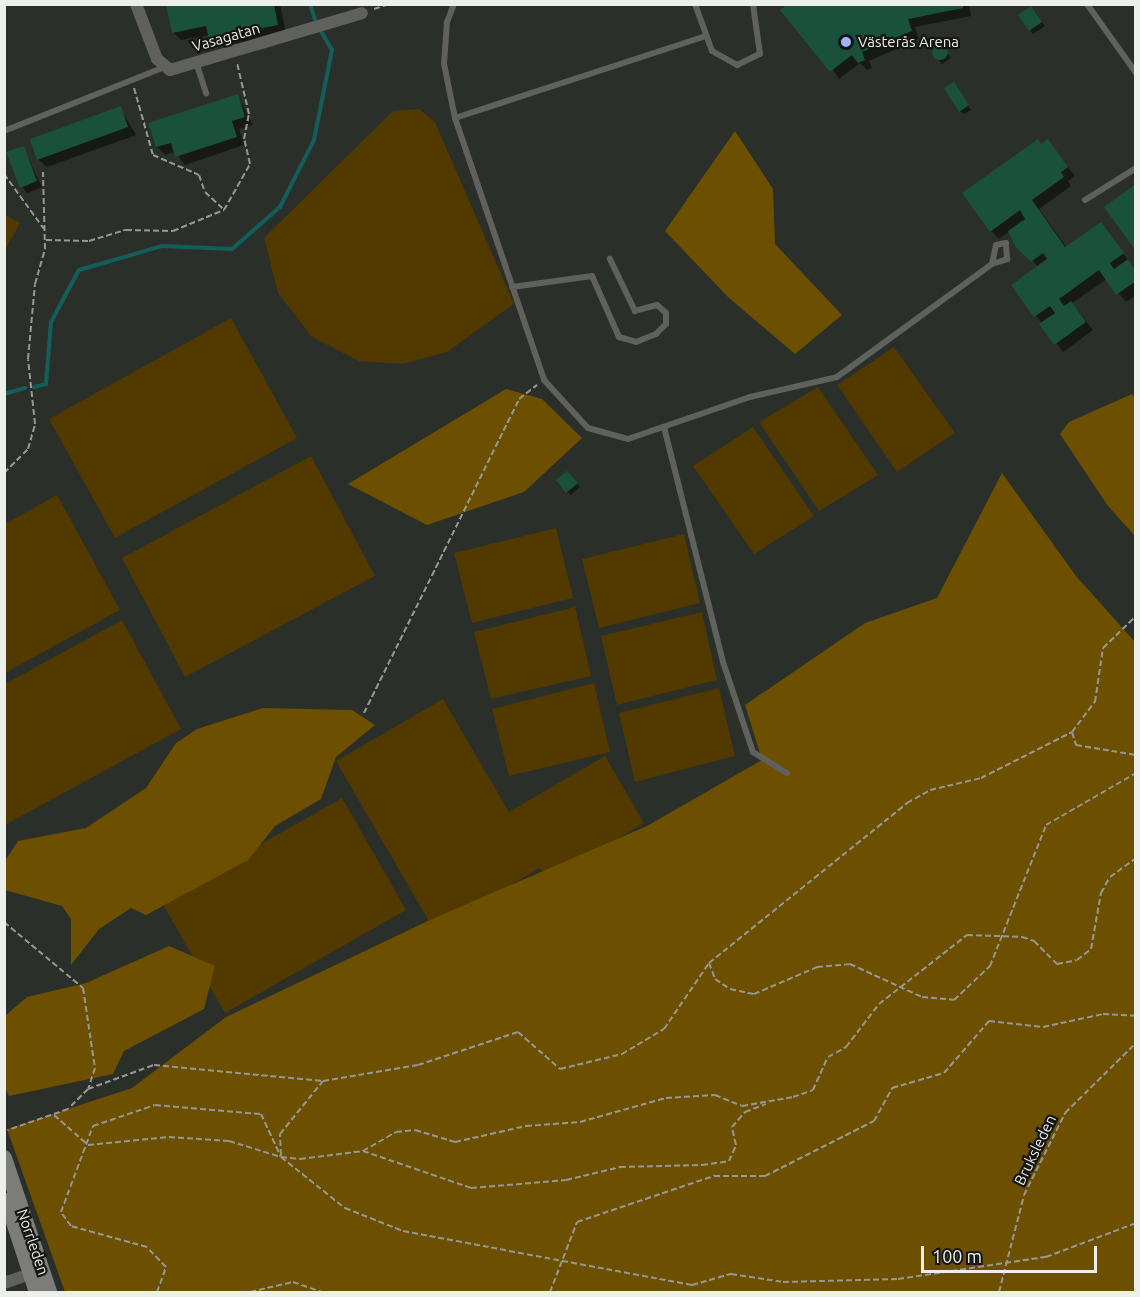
<!DOCTYPE html>
<html>
<head>
<meta charset="utf-8">
<style>
  body { margin:0 }
  #map { position:relative; width:1140px; height:1297px; overflow:hidden; background:#2b2f2a; font-family:Ubuntu,sans-serif }
  div>[style] { position:absolute }
  [style*='--x'] { left:calc(var(--x)*1px); top:calc(var(--y)*1px); width:calc(var(--w)*1px); rotate:calc(var(--a)*1deg) }
  .green>* { inset:0; background:#513900 }
  .forest>* { inset:0; background:#6d4f00 }
  .shadow>* { inset:0; background:#0007 }
  .stream>* { height:4px; margin:-2px; padding:0 2px; transform-origin:2px; border-radius:2px; background:#135e5b }
  .building>* { inset:0; background:#1a513c }
  .round { border-radius:50% }
  .path>* { height:2px; margin-top:-1px; transform-origin:0; background:repeating-linear-gradient(90deg,#959894 0 6px,transparent 0 9px) }
  .lane>* { height:6px; margin:-3px; padding:0 3px; transform-origin:3px; border-radius:3px; background:#60605d }
  .street>* { height:12px; margin:-6px; padding:0 6px; transform-origin:6px; border-radius:6px; background:#60605d }
  .secondary>* { height:16px; margin:-8px; padding:0 8px; transform-origin:8px; border-radius:8px; background:#7c7d78 }
  .dots>* { width:16px; height:16px; translate:-50% -50%; box-sizing:border-box; border:3px solid #151614; border-radius:50% }
  span { translate:-50% -50%; white-space:nowrap; text-align:center; line-height:1.15; -webkit-text-stroke:4.5px #151614; paint-order:stroke }
  .street-label { font-size:15px; color:#ecefeb }
  .poi-label { font-size:15px; color:#ecefeb }
  .left { translate:0 -50%; text-align:left }
  .frame { position:absolute; inset:0; border:6px solid #ecefeb; pointer-events:none }
  .scale { position:absolute; left:921px; top:1246px; width:176px; height:27px; box-sizing:border-box; border:3px solid #ecefeb; border-top:0; padding-left:8px; font-size:18px; line-height:21px; white-space:nowrap; color:#ecefeb; -webkit-text-stroke:4px #151614; paint-order:stroke }
</style>
</head>
<body>
<div id="map">
  <div class="green">
    <i style="clip-path:polygon(419px 109px,435px 122px,514px 304px,447px 352px,403px 364px,359px 361px,312px 337px,278px 293px,264px 238px,393px 111px)"></i>
    <i style="clip-path:polygon(5px 215px,20px 223px,5px 250px)"></i>
    <i style="clip-path:polygon(231px 318px,297px 438px,115px 538px,49px 419px)"></i>
    <i style="clip-path:polygon(894px 347px,955px 433px,897px 472px,837px 385px)"></i>
    <i style="clip-path:polygon(818px 387px,878px 475px,819px 511px,759px 422px)"></i>
    <i style="clip-path:polygon(753px 427px,814px 516px,754px 554px,693px 466px)"></i>
    <i style="clip-path:polygon(311px 456px,375px 576px,185px 677px,122px 558px)"></i>
    <i style="clip-path:polygon(57px 495px,120px 610px,5px 673px,5px 524px)"></i>
    <i style="clip-path:polygon(556px 528px,573px 598px,472px 623px,454px 553px)"></i>
    <i style="clip-path:polygon(684px 534px,700px 603px,599px 628px,582px 559px)"></i>
    <i style="clip-path:polygon(575px 607px,591px 676px,491px 699px,474px 632px)"></i>
    <i style="clip-path:polygon(702px 612px,717px 680px,617px 705px,601px 636px)"></i>
    <i style="clip-path:polygon(122px 620px,181px 729px,5px 825px,5px 684px)"></i>
    <i style="clip-path:polygon(594px 683px,610px 752px,509px 776px,492px 709px)"></i>
    <i style="clip-path:polygon(719px 688px,735px 756px,635px 782px,619px 713px)"></i>
    <i style="clip-path:polygon(443px 699px,509px 812px,605px 756px,644px 823px,548px 880px,540px 868px,434px 930px,336px 761px)"></i>
    <i style="clip-path:polygon(342px 798px,406px 910px,225px 1013px,161px 901px)"></i>
  </div>
  <div class="forest">
    <i style="clip-path:polygon(735px 131px,773px 189px,775px 244px,842px 315px,795px 354px,728px 297px,665px 231px)"></i>
    <i style="clip-path:polygon(506px 389px,542px 399px,582px 438px,524px 492px,427px 525px,348px 484px)"></i>
    <i style="clip-path:polygon(1132px 394px,1136px 399px,1135px 536px,1108px 506px,1060px 434px,1069px 422px)"></i>
    <i style="clip-path:polygon(1002px 473px,1076px 576px,1135px 642px,1135px 1292px,65px 1292px,7px 1129px,132px 1088px,226px 1017px,430px 920px,647px 826px,762px 760px,745px 705px,865px 623px,937px 598px)"></i>
    <i style="clip-path:polygon(263px 708px,352px 710px,375px 725px,336px 757px,321px 799px,275px 826px,248px 860px,146px 915px,131px 908px,99px 929px,71px 965px,71px 919px,62px 906px,5px 890px,5px 861px,18px 841px,86px 828px,146px 788px,176px 743px,197px 729px)"></i>
    <i style="clip-path:polygon(169px 946px,215px 966px,204px 1009px,124px 1051px,113px 1074px,9px 1096px,5px 1088px,5px 1016px,27px 997px,86px 983px)"></i>
  </div>
  <div class="shadow">
    <i style="clip-path:polygon(168px 4px,280px 4px,286px 33px,218px 47px,209px 35px,181px 40px,173px 32px)"></i>
    <i style="clip-path:polygon(790px 4px,969px 4px,971px 16px,915px 27px,919px 39px,869px 61px,872px 68px,867px 70px,860px 63px,839px 79px)"></i>
    <i style="clip-path:polygon(1035px 12px,1045px 26px,1033px 34px,1030px 30px)"></i>
    <i style="clip-path:polygon(941px 44px,951px 58px,942px 64px,932px 52px)"></i>
    <i style="clip-path:polygon(957px 87px,971px 110px,964px 114px,960px 111px)"></i>
    <i style="clip-path:polygon(237px 95px,253px 125px,239px 129px,244px 145px,185px 165px,175px 152px,165px 155px,157px 147px)"></i>
    <i style="clip-path:polygon(120px 108px,136px 135px,47px 167px,38px 159px)"></i>
    <i style="clip-path:polygon(1048px 141px,1075px 176px,1068px 181px,1071px 186px,1039px 209px,1067px 248px,1101px 224px,1136px 270px,1136px 295px,1126px 302px,1107px 279px,1072px 303px,1093px 330px,1063px 352px,1013px 285px,1038px 267px,1010px 231px,999px 239px,991px 231px)"></i>
    <i style="clip-path:polygon(23px 147px,42px 187px,27px 193px,22px 187px)"></i>
    <i style="clip-path:polygon(571px 476px,580px 487px,571px 495px,567px 492px)"></i>
  </div>
  <div class="stream">
    <i style="--x:310;--y:4;--w:20;--a:72"></i>
    <i style="--x:34;--y:387;--w:12;--a:-14"></i>
    <i style="--x:46;--y:384;--w:62;--a:-85.4"></i>
    <i style="--x:51;--y:322;--w:59;--a:-61.7"></i>
    <i style="--x:79;--y:270;--w:86;--a:-16.1"></i>
    <i style="--x:162;--y:246;--w:70;--a:2.5"></i>
    <i style="--x:232;--y:249;--w:64;--a:-41.2"></i>
    <i style="--x:280;--y:207;--w:75;--a:-63.1"></i>
    <i style="--x:314;--y:140;--w:92;--a:-78.7"></i>
    <i style="--x:332;--y:50;--w:22;--a:-120"></i>
    <i style="--x:4;--y:394;--w:22;--a:-16"></i>
  </div>
  <div class="building">
    <i style="clip-path:polygon(166px 4px,274px 4px,278px 25px,209px 39px,206px 26px,172px 33px)"></i>
    <i style="clip-path:polygon(788px 4px,963px 4px,963px 8px,908px 19px,912px 31px,862px 52px,865px 60px,858px 63px,852px 55px,830px 72px,780px 10px)"></i>
    <i style="clip-path:polygon(1031px 6px,1042px 22px,1029px 31px,1018px 15px)"></i>
    <i class="round" style="left:932px;top:44px;width:16px;height:16px"></i>
    <i style="clip-path:polygon(954px 82px,969px 105px,959px 112px,944px 88px)"></i>
    <i style="clip-path:polygon(238px 94px,245px 117px,232px 121px,237px 137px,175px 157px,171px 143px,156px 147px,148px 123px)"></i>
    <i style="clip-path:polygon(121px 106px,128px 127px,37px 160px,30px 139px)"></i>
    <i style="clip-path:polygon(1038px 139px,1041px 144px,1048px 139px,1068px 167px,1061px 172px,1064px 177px,1032px 200px,1065px 247px,1101px 222px,1124px 253px,1110px 263px,1114px 269px,1128px 259px,1136px 271px,1136px 281px,1116px 295px,1099px 270px,1059px 299px,1064px 306px,1071px 301px,1086px 322px,1054px 345px,1039px 324px,1055px 313px,1050px 306px,1034px 317px,1011px 285px,1047px 259px,1043px 253px,1031px 262px,1015px 246px,1008px 231px,1025px 219px,1020px 210px,990px 232px,962px 193px)"></i>
    <i style="clip-path:polygon(24px 146px,37px 181px,20px 188px,6px 152px)"></i>
    <i style="clip-path:polygon(1136px 184px,1136px 251px,1104px 207px)"></i>
    <i style="clip-path:polygon(567px 471px,578px 483px,566px 493px,556px 480px)"></i>
  </div>
  <div class="path">
    <i style="--x:374;--y:9;--w:16;--a:-18"></i>
    <i style="--x:134;--y:88;--w:70;--a:74.2"></i>
    <i style="--x:153;--y:155;--w:50;--a:23.5"></i>
    <i style="--x:199;--y:175;--w:18;--a:71"></i>
    <i style="--x:205;--y:192;--w:26;--a:43"></i>
    <i style="--x:4;--y:174;--w:68;--a:54"></i>
    <i style="--x:46;--y:240;--w:43;--a:1.3"></i>
    <i style="--x:89;--y:241;--w:39;--a:-17"></i>
    <i style="--x:126;--y:230;--w:47;--a:1.2"></i>
    <i style="--x:173;--y:231;--w:55;--a:-22.4"></i>
    <i style="--x:224;--y:210;--w:53;--a:-60.5"></i>
    <i style="--x:250;--y:164;--w:26;--a:-103"></i>
    <i style="--x:244;--y:139;--w:25;--a:-79"></i>
    <i style="--x:249;--y:114;--w:52;--a:-103.2"></i>
    <i style="--x:4;--y:473;--w:34;--a:-45"></i>
    <i style="--x:28;--y:449;--w:26;--a:-74"></i>
    <i style="--x:35;--y:424;--w:65;--a:-96.1"></i>
    <i style="--x:28;--y:359;--w:75;--a:-84.7"></i>
    <i style="--x:35;--y:284;--w:36;--a:-74"></i>
    <i style="--x:45;--y:249;--w:77;--a:-91.5"></i>
    <i style="--x:364;--y:713;--w:350;--a:-63.7"></i>
    <i style="--x:519;--y:399;--w:23;--a:-38"></i>
    <i style="--x:1072;--y:732;--w:14;--a:73"></i>
    <i style="--x:1076;--y:745;--w:61;--a:9.5"></i>
    <i style="--x:4;--y:922;--w:103;--a:39.9"></i>
    <i style="--x:83;--y:988;--w:81;--a:81.5"></i>
    <i style="--x:95;--y:1068;--w:22;--a:108"></i>
    <i style="--x:88;--y:1089;--w:28;--a:135"></i>
    <i style="--x:68;--y:1109;--w:64;--a:160.7"></i>
    <i style="--x:709;--y:963;--w:17;--a:69"></i>
    <i style="--x:715;--y:979;--w:18;--a:34"></i>
    <i style="--x:730;--y:989;--w:25;--a:12"></i>
    <i style="--x:754;--y:994;--w:69;--a:-23.2"></i>
    <i style="--x:817;--y:967;--w:33;--a:-5"></i>
    <i style="--x:850;--y:964;--w:79;--a:24.6"></i>
    <i style="--x:922;--y:997;--w:32;--a:5"></i>
    <i style="--x:954;--y:1000;--w:50;--a:-43.4"></i>
    <i style="--x:990;--y:966;--w:152;--a:-68.3"></i>
    <i style="--x:1046;--y:825;--w:104;--a:-30"></i>
    <i style="--x:88;--y:1089;--w:70;--a:-20"></i>
    <i style="--x:154;--y:1065;--w:170;--a:5.4"></i>
    <i style="--x:323;--y:1081;--w:96;--a:-9.6"></i>
    <i style="--x:418;--y:1065;--w:105;--a:-18.3"></i>
    <i style="--x:518;--y:1032;--w:56;--a:41.4"></i>
    <i style="--x:560;--y:1069;--w:64;--a:-13.6"></i>
    <i style="--x:622;--y:1054;--w:49;--a:-30.8"></i>
    <i style="--x:664;--y:1029;--w:80;--a:-55.7"></i>
    <i style="--x:709;--y:963;--w:255;--a:-38.9"></i>
    <i style="--x:907;--y:803;--w:26;--a:-29"></i>
    <i style="--x:930;--y:790;--w:52;--a:-13.2"></i>
    <i style="--x:981;--y:778;--w:102;--a:-26.8"></i>
    <i style="--x:1072;--y:732;--w:38;--a:-53"></i>
    <i style="--x:1095;--y:702;--w:55;--a:-81.6"></i>
    <i style="--x:1103;--y:648;--w:46;--a:-44.1"></i>
    <i style="--x:54;--y:1115;--w:45;--a:41.4"></i>
    <i style="--x:88;--y:1145;--w:81;--a:-5.6"></i>
    <i style="--x:169;--y:1137;--w:60;--a:3.8"></i>
    <i style="--x:229;--y:1141;--w:54;--a:17.1"></i>
    <i style="--x:281;--y:1157;--w:82;--a:38.6"></i>
    <i style="--x:345;--y:1208;--w:62;--a:21.6"></i>
    <i style="--x:403;--y:1231;--w:294;--a:10.6"></i>
    <i style="--x:692;--y:1285;--w:41;--a:-15.8"></i>
    <i style="--x:731;--y:1274;--w:53;--a:8.7"></i>
    <i style="--x:783;--y:1282;--w:115;--a:-1.5"></i>
    <i style="--x:898;--y:1279;--w:150;--a:-8.5"></i>
    <i style="--x:1046;--y:1257;--w:96;--a:-20.7"></i>
    <i style="--x:363;--y:1151;--w:114;--a:18.9"></i>
    <i style="--x:471;--y:1188;--w:95;--a:-4.8"></i>
    <i style="--x:566;--y:1180;--w:56;--a:-13.5"></i>
    <i style="--x:620;--y:1167;--w:82;--a:-1.4"></i>
    <i style="--x:702;--y:1165;--w:27;--a:-8"></i>
    <i style="--x:729;--y:1161;--w:17;--a:-66"></i>
    <i style="--x:736;--y:1145;--w:18;--a:-103"></i>
    <i style="--x:732;--y:1127;--w:20;--a:-49"></i>
    <i style="--x:745;--y:1112;--w:22;--a:-21"></i>
    <i style="--x:281;--y:1155;--w:21;--a:-93"></i>
    <i style="--x:280;--y:1134;--w:68;--a:-50.9"></i>
    <i style="--x:157;--y:1292;--w:27;--a:-70"></i>
    <i style="--x:166;--y:1267;--w:28;--a:-134"></i>
    <i style="--x:147;--y:1247;--w:79;--a:-164.6"></i>
    <i style="--x:71;--y:1226;--w:17;--a:-126"></i>
    <i style="--x:61;--y:1212;--w:92;--a:-69.6"></i>
    <i style="--x:93;--y:1126;--w:65;--a:-18.7"></i>
    <i style="--x:155;--y:1105;--w:106;--a:4.9"></i>
    <i style="--x:261;--y:1114;--w:47;--a:65.1"></i>
    <i style="--x:281;--y:1157;--w:19;--a:6"></i>
    <i style="--x:300;--y:1159;--w:64;--a:-7.2"></i>
    <i style="--x:363;--y:1151;--w:38;--a:-30"></i>
    <i style="--x:396;--y:1132;--w:19;--a:-6"></i>
    <i style="--x:415;--y:1130;--w:42;--a:16.7"></i>
    <i style="--x:455;--y:1142;--w:73;--a:-12.7"></i>
    <i style="--x:526;--y:1126;--w:54;--a:-4.2"></i>
    <i style="--x:580;--y:1122;--w:89;--a:-15.6"></i>
    <i style="--x:666;--y:1098;--w:49;--a:-3.5"></i>
    <i style="--x:715;--y:1095;--w:29;--a:22"></i>
    <i style="--x:742;--y:1106;--w:52;--a:-10"></i>
    <i style="--x:793;--y:1097;--w:21;--a:-19"></i>
    <i style="--x:813;--y:1090;--w:36;--a:-66"></i>
    <i style="--x:828;--y:1057;--w:21;--a:-29"></i>
    <i style="--x:846;--y:1047;--w:54;--a:-52.5"></i>
    <i style="--x:879;--y:1004;--w:112;--a:-38.1"></i>
    <i style="--x:967;--y:935;--w:55;--a:2.1"></i>
    <i style="--x:1022;--y:937;--w:13;--a:18"></i>
    <i style="--x:1034;--y:941;--w:33;--a:45"></i>
    <i style="--x:1057;--y:964;--w:20;--a:-11"></i>
    <i style="--x:1077;--y:960;--w:18;--a:-38"></i>
    <i style="--x:1091;--y:949;--w:57;--a:-79.9"></i>
    <i style="--x:1101;--y:893;--w:18;--a:-61"></i>
    <i style="--x:1110;--y:877;--w:32;--a:-36"></i>
    <i style="--x:250;--y:1292;--w:44;--a:-13.1"></i>
    <i style="--x:293;--y:1282;--w:31;--a:19"></i>
    <i style="--x:550;--y:1292;--w:75;--a:-68.9"></i>
    <i style="--x:577;--y:1222;--w:145;--a:-18.6"></i>
    <i style="--x:714;--y:1176;--w:51;--a:0"></i>
    <i style="--x:765;--y:1176;--w:122;--a:-26.8"></i>
    <i style="--x:874;--y:1121;--w:38;--a:-61"></i>
    <i style="--x:892;--y:1088;--w:54;--a:-16.1"></i>
    <i style="--x:944;--y:1073;--w:69;--a:-49.1"></i>
    <i style="--x:989;--y:1021;--w:54;--a:6.3"></i>
    <i style="--x:1043;--y:1027;--w:61;--a:-12.2"></i>
    <i style="--x:1103;--y:1014;--w:33;--a:3"></i>
    <i style="--x:999;--y:1292;--w:100;--a:-75.5"></i>
    <i style="--x:1024;--y:1195;--w:92;--a:-63.4"></i>
    <i style="--x:1065;--y:1113;--w:100;--a:-44.6"></i>
  </div>
  <div class="lane">
    <i style="--x:454;--y:4;--w:19;--a:111"></i>
    <i style="--x:447;--y:22;--w:42;--a:94.1"></i>
    <i style="--x:444;--y:64;--w:55;--a:78.5"></i>
    <i style="--x:455;--y:118;--w:277;--a:71.2"></i>
    <i style="--x:544;--y:380;--w:65;--a:47.5"></i>
    <i style="--x:588;--y:428;--w:41;--a:15.4"></i>
    <i style="--x:628;--y:439;--w:129;--a:-19"></i>
    <i style="--x:750;--y:397;--w:89;--a:-12.9"></i>
    <i style="--x:837;--y:377;--w:192;--a:-36.1"></i>
    <i style="--x:992;--y:264;--w:16;--a:-18"></i>
    <i style="--x:1007;--y:259;--w:16;--a:-94"></i>
    <i style="--x:1006;--y:243;--w:10;--a:169"></i>
    <i style="--x:996;--y:245;--w:19;--a:102"></i>
    <i style="--x:695;--y:4;--w:50;--a:70.1"></i>
    <i style="--x:712;--y:51;--w:29;--a:29"></i>
    <i style="--x:737;--y:65;--w:25;--a:-26"></i>
    <i style="--x:760;--y:54;--w:50;--a:-98"></i>
    <i style="--x:1087;--y:4;--w:85;--a:54.6"></i>
    <i style="--x:196;--y:62;--w:33;--a:72"></i>
    <i style="--x:455;--y:118;--w:264;--a:-18.1"></i>
    <i style="--x:4;--y:131;--w:173;--a:-21.7"></i>
    <i style="--x:1085;--y:200;--w:60;--a:-32.1"></i>
    <i style="--x:512;--y:287;--w:81;--a:-7.8"></i>
    <i style="--x:592;--y:276;--w:67;--a:66.1"></i>
    <i style="--x:619;--y:337;--w:18;--a:16"></i>
    <i style="--x:636;--y:342;--w:22;--a:-22"></i>
    <i style="--x:656;--y:334;--w:14;--a:-45"></i>
    <i style="--x:666;--y:324;--w:11;--a:-90"></i>
    <i style="--x:666;--y:313;--w:12;--a:-138"></i>
    <i style="--x:657;--y:305;--w:23;--a:165"></i>
    <i style="--x:635;--y:311;--w:58;--a:-115.7"></i>
    <i style="--x:664;--y:427;--w:245;--a:75.9"></i>
    <i style="--x:724;--y:665;--w:92;--a:71.6"></i>
    <i style="--x:753;--y:752;--w:40;--a:32"></i>
  </div>
  <div class="street">
    <i style="--x:136;--y:4;--w:59;--a:69.1"></i>
    <i style="--x:157;--y:59;--w:17;--a:40"></i>
    <i style="--x:170;--y:70;--w:200;--a:-16.5"></i>
    <i style="--x:4;--y:1283;--w:34;--a:-19"></i>
  </div>
  <div class="secondary">
    <i style="--x:4;--y:1158;--w:141;--a:71.4"></i>
    <i style="--x:7;--y:1201;--w:96;--a:71.8"></i>
  </div>
  <div class="dots">
    <i style="left:846px;top:42px;background:#a0b3fd"></i>
  </div>
  <div class="street-label">
    <span style="left:226px;top:37px;rotate:-16deg">Vasagatan</span>
    <span style="left:1035px;top:1150px;rotate:-64deg">Bruksleden</span>
    <span style="left:33px;top:1242px;rotate:71deg">Norrleden</span>
  </div>
  <div class="poi-label">
    <span class="left" style="left:858px;top:42px">Västerås Arena</span>
  </div>
  <div class="frame"></div>
  <div class="scale">100 m</div>
</div>
</body>
</html>
